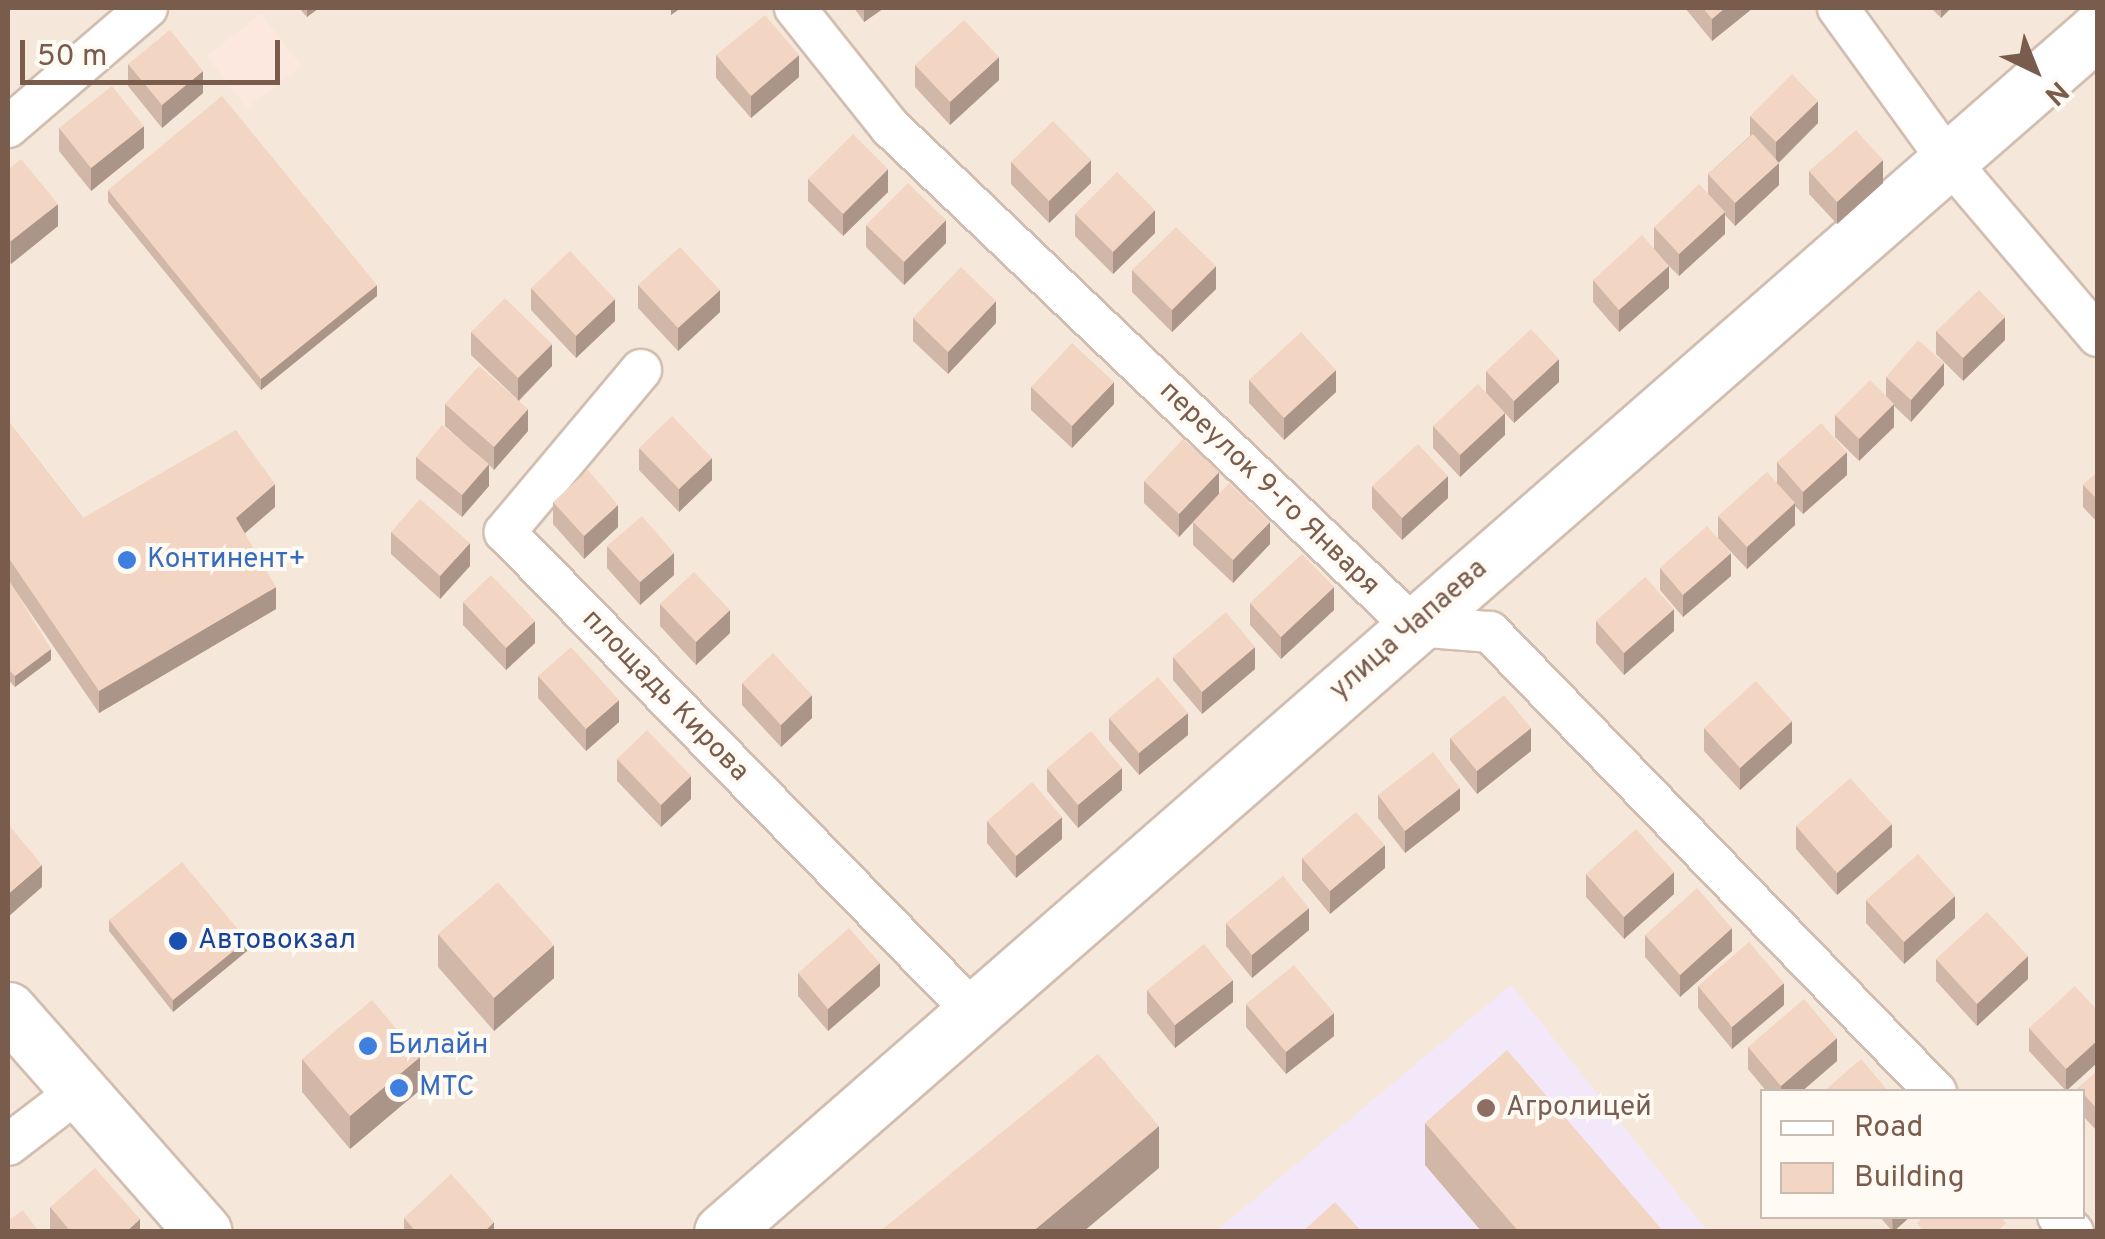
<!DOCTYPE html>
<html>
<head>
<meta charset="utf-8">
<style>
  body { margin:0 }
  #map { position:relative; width:2105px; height:1239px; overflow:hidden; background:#fdf6ec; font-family:Overpass,sans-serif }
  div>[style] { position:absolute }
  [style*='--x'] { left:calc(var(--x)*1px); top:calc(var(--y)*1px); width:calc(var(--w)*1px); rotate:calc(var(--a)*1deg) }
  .residential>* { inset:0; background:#f5e8da }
  .commercial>* { inset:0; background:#fde8e0 }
  .education>* { inset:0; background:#f3e8fa }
  .roads { filter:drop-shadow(2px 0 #d1beb0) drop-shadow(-2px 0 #d1beb0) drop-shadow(0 2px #d1beb0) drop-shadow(0 -2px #d1beb0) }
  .minor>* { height:40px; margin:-20px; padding:0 20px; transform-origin:20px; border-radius:20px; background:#fff }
  .secondary>* { height:55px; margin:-27.5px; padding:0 27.5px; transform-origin:27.5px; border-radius:27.5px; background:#fff }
  .wall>* { inset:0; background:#d1b7a8 }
  .shaded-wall>* { inset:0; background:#aa9588 }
  .building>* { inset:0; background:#f3d5c3 }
  .dots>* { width:28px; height:28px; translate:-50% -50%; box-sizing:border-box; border:5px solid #fffaf3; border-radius:50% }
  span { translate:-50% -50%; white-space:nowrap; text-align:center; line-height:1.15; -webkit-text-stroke:8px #fffaf3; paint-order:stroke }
  .street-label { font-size:28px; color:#7a5c4d }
  .shop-label { font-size:28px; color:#366cbe }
  .left { translate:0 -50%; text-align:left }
  .transit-label { font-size:28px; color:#164399 }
  .education-label { font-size:28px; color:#785e54 }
  .frame { position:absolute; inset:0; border:10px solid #7a5c4d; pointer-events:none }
  .legend { position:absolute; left:1760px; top:1089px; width:325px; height:130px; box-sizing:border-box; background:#fffaf3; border:2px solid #cabbb1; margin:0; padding:12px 18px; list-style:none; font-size:30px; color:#7a5c4d }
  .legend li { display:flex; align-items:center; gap:20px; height:50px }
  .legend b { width:50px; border:2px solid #cabbb1 }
  .north { position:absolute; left:1985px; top:20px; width:100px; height:100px; -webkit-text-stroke:8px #fffaf3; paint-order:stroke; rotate:137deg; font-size:28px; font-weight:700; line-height:40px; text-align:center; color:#7a5c4d }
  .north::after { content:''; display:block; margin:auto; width:35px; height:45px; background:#7a5c4d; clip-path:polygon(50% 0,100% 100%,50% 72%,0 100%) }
  .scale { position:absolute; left:20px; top:40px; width:260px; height:45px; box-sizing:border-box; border:5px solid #7a5c4d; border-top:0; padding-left:12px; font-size:30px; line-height:35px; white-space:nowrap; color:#7a5c4d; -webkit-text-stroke:8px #fffaf3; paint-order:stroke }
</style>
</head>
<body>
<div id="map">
  <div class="residential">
    <i style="clip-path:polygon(evenodd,8px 8px,2097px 8px,2097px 1231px,8px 1231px,8px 8px,1762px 1092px,2082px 1092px,2082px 1216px,1762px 1216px,1762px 1092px)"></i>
  </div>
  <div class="commercial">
    <i style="clip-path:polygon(261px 14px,301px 66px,247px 108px,207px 56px)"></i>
  </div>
  <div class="education">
    <i style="clip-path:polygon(1511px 985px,1707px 1231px,1215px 1232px)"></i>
  </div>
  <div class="roads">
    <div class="minor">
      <i style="--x:795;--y:8;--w:152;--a:51.4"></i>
      <i style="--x:890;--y:127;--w:723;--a:43.65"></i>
      <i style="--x:1413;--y:626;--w:77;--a:4.5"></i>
      <i style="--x:1490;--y:632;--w:641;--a:45.89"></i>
      <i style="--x:1838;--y:8;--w:188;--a:54.1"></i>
      <i style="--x:1948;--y:160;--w:231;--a:49.6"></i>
      <i style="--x:8;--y:127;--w:183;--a:-40.6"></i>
      <i style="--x:641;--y:370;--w:212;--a:130"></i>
      <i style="--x:505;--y:532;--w:670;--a:45.67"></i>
      <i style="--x:8;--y:1145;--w:91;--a:-37.4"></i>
      <i style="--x:2058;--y:1216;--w:22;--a:47"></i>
    </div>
    <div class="secondary">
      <i style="--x:8;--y:1010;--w:296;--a:48.6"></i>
      <i style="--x:722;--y:1232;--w:1827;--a:-41.14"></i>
    </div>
  </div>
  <div class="wall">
    <i style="clip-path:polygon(299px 8px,319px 8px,307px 17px)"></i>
    <i style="clip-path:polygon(854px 8px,884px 8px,864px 22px)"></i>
    <i style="clip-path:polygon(1685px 8px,1753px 8px,1712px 41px)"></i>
    <i style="clip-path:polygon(1931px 8px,1951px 8px,1941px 18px)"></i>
    <i style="clip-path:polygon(716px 55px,799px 77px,751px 118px,716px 78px)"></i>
    <i style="clip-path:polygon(128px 64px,203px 93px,162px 128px,128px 86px)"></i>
    <i style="clip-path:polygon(915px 65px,999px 80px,950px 125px,915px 87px)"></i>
    <i style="clip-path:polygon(1750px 116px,1818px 123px,1779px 163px,1779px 185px,1735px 226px,1725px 215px,1725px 234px,1679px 276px,1669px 266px,1669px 288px,1619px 332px,1593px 302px,1593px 280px,1654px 248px,1654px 227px,1708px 193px,1708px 174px,1750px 136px)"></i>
    <i style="clip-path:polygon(59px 128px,144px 148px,91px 191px,59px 151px)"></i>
    <i style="clip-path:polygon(1011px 162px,1091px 183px,1049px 223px,1011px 184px)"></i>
    <i style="clip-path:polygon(8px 170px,58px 226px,11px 264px,8px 259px)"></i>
    <i style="clip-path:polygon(1809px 171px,1883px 183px,1837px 224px,1809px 194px)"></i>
    <i style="clip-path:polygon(808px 179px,888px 192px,843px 236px,808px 201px)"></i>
    <i style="clip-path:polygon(108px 190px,377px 296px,261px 390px,108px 202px)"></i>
    <i style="clip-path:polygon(1075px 214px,1155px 233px,1113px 274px,1075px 236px)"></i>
    <i style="clip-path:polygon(866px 225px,946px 243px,904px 285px,866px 247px)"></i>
    <i style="clip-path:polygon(1132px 270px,1216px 289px,1172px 332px,1132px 292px)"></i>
    <i style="clip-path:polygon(638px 285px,720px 312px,678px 351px,638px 308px)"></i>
    <i style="clip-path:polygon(531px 288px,615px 321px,576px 358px,531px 310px)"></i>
    <i style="clip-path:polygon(913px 318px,996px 323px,948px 374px,913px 341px)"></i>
    <i style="clip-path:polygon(1936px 331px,2005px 340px,1963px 381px,1936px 354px)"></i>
    <i style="clip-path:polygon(471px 332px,552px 366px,519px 401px,528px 431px,494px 470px,489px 465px,489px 486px,462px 517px,416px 479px,416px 457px,467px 446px,445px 426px,445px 404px,517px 399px,471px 355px)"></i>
    <i style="clip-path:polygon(1486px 371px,1559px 382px,1514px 423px,1505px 413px,1505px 435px,1460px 477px,1433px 448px,1433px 426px,1486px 393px)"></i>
    <i style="clip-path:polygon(1886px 377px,1944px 385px,1911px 422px,1894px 406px,1894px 427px,1859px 461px,1835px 437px,1835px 415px,1886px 396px)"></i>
    <i style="clip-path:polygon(1249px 380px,1336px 392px,1284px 440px,1249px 403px)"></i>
    <i style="clip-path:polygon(1031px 387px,1114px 404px,1072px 448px,1031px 410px)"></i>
    <i style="clip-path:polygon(8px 421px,83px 518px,275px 507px,245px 533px,276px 609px,99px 713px,8px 580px,51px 660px,15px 687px,8px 680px)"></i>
    <i style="clip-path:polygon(639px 448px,712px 480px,679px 512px,639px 470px)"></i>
    <i style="clip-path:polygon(1777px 462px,1847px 475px,1803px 514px,1795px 506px,1795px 525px,1747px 569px,1718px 538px,1718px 516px,1777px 482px)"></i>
    <i style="clip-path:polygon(2098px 472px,2098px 523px,2083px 507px,2083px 485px)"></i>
    <i style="clip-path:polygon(1144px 481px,1219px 494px,1270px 544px,1233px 583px,1193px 545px,1193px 522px,1179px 537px,1144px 503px)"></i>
    <i style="clip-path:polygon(1372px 486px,1448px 498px,1402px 540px,1372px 508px)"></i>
    <i style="clip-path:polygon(553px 502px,618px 527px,584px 559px,553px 524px)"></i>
    <i style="clip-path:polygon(391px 532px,470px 566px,440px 599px,391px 554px)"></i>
    <i style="clip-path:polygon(607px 546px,674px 575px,640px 605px,607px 568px)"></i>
    <i style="clip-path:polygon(1660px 568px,1731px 576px,1683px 617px,1660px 590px)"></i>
    <i style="clip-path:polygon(463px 602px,535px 643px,506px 670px,463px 625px)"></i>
    <i style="clip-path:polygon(1250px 603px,1334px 610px,1281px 659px,1250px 625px)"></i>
    <i style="clip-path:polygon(660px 604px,730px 633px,696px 665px,660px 626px)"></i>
    <i style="clip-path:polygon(1596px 621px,1674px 631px,1624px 675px,1596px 643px)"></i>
    <i style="clip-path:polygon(1173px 657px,1255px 669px,1202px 714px,1173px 680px)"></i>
    <i style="clip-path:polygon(538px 676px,619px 722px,586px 751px,538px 698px)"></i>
    <i style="clip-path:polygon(742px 683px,812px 718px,781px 747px,742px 705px)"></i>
    <i style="clip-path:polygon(1109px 718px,1188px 735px,1139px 775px,1109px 740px)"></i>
    <i style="clip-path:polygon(1704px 728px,1792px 743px,1740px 790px,1704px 751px)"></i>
    <i style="clip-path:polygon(1450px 738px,1531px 751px,1477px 794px,1450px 760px)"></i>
    <i style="clip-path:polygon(617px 759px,691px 799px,661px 827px,617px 781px)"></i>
    <i style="clip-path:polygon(1047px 768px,1122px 790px,1078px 828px,1047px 791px)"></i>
    <i style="clip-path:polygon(1378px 795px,1460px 810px,1405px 853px,1378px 818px)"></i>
    <i style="clip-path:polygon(987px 821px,1062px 839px,1016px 878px,987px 843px)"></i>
    <i style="clip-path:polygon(1796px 826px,1892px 847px,1837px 895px,1796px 849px)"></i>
    <i style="clip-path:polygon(1302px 858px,1385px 868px,1330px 914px,1302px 880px)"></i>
    <i style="clip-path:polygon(1586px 874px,1674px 894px,1624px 939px,1586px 897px)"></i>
    <i style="clip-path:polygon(1866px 900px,1955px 918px,1904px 964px,1866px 923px)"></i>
    <i style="clip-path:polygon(109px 920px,247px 951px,173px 1012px,109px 931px)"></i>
    <i style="clip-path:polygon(1226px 923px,1309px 930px,1252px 978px,1226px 946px)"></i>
    <i style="clip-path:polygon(438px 934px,554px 978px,494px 1031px,438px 967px)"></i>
    <i style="clip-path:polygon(1645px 935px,1732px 951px,1680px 997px,1645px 957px)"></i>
    <i style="clip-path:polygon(1936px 959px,2028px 979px,1977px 1026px,1936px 981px)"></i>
    <i style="clip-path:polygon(798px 973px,880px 986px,828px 1031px,798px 996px)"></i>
    <i style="clip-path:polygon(1698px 986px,1784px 1005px,1732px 1049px,1698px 1008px)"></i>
    <i style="clip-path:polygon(1147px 990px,1233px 1002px,1175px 1048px,1147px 1013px)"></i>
    <i style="clip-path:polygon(1246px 1004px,1334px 1036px,1286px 1074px,1246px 1027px)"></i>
    <i style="clip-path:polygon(2098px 1011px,2098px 1062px,2066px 1091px,2029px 1051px,2029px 1028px)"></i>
    <i style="clip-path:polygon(1748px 1047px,1837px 1061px,1801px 1092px,1767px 1092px,1748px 1069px)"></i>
    <i style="clip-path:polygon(302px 1059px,420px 1090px,350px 1149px,302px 1092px)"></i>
    <i style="clip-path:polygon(2098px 1071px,2098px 1132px,2082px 1115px,2082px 1092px,2078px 1092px,2078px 1088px)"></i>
    <i style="clip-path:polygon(1425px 1123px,1664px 1232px,1482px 1232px,1425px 1165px)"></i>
    <i style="clip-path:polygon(50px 1207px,140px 1232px,51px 1232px,50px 1230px)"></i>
    <i style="clip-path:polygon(1879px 1216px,1911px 1216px,1893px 1232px)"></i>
    <i style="clip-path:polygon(404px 1218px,494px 1232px,404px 1232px)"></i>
  </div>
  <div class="shaded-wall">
    <i style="clip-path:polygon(307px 8px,319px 8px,307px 17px)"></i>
    <i style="clip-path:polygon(671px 8px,681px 8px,671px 15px)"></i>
    <i style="clip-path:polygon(864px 8px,884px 8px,864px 22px)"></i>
    <i style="clip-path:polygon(1725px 8px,1753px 8px,1712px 41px,1712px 19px)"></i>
    <i style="clip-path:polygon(1941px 8px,1951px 8px,1941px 18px)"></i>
    <i style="clip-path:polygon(799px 55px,799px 77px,751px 118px,751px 96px)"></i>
    <i style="clip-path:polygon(999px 57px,999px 80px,950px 125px,950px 102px)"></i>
    <i style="clip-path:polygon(203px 71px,203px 93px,162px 128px,162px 105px)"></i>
    <i style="clip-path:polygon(1818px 101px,1818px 123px,1776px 165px,1776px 142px)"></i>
    <i style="clip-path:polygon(144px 126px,144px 148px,91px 191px,91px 168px)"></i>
    <i style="clip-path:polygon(1091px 160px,1091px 183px,1049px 223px,1049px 201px)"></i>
    <i style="clip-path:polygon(1883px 160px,1883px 183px,1837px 224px,1837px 202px)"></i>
    <i style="clip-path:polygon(1779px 163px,1779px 185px,1735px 226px,1735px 203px)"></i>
    <i style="clip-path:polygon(888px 169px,888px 192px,843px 236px,843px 214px)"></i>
    <i style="clip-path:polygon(58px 204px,58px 226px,11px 264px,11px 241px)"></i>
    <i style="clip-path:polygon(1155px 210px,1155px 233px,1113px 274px,1113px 252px)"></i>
    <i style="clip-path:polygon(1725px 212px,1725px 234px,1679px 276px,1679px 254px)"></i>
    <i style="clip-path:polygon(946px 220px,946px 243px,904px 285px,904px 262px)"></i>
    <i style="clip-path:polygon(1216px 266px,1216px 289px,1172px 332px,1172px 310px)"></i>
    <i style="clip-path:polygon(1669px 266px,1669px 288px,1619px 332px,1619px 310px)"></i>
    <i style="clip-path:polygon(377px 285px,377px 296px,261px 390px,261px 379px)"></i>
    <i style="clip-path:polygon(720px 290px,720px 312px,678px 351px,678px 328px)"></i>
    <i style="clip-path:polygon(615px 299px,615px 321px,576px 358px,576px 336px)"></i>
    <i style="clip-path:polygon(996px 301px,996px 323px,948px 374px,948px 352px)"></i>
    <i style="clip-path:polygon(2005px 317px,2005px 340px,1963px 381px,1963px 358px)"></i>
    <i style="clip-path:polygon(552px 344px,552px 366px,518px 401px,518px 378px)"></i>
    <i style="clip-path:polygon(1559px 359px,1559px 382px,1514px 423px,1514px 401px)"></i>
    <i style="clip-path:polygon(1944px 363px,1944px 385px,1911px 422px,1911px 400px)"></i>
    <i style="clip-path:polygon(1336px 370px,1336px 392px,1284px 440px,1284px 418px)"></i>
    <i style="clip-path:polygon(1114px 382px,1114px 404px,1072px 448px,1072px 426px)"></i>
    <i style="clip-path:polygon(1894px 404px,1894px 427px,1859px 461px,1859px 439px)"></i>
    <i style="clip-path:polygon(528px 409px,528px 431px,494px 470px,494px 447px)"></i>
    <i style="clip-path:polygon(1505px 413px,1505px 435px,1460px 477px,1460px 455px)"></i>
    <i style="clip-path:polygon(1847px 452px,1847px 475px,1803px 514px,1803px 492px)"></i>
    <i style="clip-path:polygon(712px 458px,712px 480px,679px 512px,679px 489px)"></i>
    <i style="clip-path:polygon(489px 464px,489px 486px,462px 517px,462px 495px)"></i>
    <i style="clip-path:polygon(1219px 472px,1219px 494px,1179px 537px,1179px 514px)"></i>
    <i style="clip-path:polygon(1448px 476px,1448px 498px,1402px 540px,1402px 518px)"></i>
    <i style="clip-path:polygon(275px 484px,275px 507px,236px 541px,236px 518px)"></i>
    <i style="clip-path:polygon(1795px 503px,1795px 525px,1747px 569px,1747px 547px)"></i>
    <i style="clip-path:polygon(618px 505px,618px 527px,584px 559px,584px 536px)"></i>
    <i style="clip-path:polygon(1270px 522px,1270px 544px,1233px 583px,1233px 560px)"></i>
    <i style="clip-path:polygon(470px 543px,470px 566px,440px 599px,440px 576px)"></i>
    <i style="clip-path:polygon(674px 553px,674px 575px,640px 605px,640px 582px)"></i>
    <i style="clip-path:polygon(1731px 553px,1731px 576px,1683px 617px,1683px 595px)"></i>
    <i style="clip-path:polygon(276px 587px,276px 609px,99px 713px,99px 691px)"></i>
    <i style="clip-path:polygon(1334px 587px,1334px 610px,1281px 659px,1281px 637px)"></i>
    <i style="clip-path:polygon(1674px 609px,1674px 631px,1624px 675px,1624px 653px)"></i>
    <i style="clip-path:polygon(730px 610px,730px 633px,696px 665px,696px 642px)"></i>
    <i style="clip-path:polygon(535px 621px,535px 643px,506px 670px,506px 648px)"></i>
    <i style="clip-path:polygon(1255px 647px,1255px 669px,1202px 714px,1202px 692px)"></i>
    <i style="clip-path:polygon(51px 649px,51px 660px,15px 687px,15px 676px)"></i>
    <i style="clip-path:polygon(812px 695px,812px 718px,781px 747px,781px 725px)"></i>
    <i style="clip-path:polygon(619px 700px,619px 722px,586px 751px,586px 729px)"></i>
    <i style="clip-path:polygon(1188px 713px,1188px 735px,1139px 775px,1139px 753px)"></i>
    <i style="clip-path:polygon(1792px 721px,1792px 743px,1740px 790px,1740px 768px)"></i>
    <i style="clip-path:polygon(1531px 728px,1531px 751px,1477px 794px,1477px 771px)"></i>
    <i style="clip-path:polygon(1122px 768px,1122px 790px,1078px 828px,1078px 805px)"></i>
    <i style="clip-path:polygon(691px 776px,691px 799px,661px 827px,661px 805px)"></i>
    <i style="clip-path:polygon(1460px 788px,1460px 810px,1405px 853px,1405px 831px)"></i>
    <i style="clip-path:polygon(1062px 817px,1062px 839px,1016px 878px,1016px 856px)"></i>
    <i style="clip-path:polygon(1892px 824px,1892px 847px,1837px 895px,1837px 873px)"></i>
    <i style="clip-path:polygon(1385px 845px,1385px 868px,1330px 914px,1330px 891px)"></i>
    <i style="clip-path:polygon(42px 865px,42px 887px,8px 917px,8px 894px)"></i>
    <i style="clip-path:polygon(1674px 872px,1674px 894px,1624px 939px,1624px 917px)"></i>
    <i style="clip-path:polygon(1955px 896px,1955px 918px,1904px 964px,1904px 942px)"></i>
    <i style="clip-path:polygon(1309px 908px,1309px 930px,1252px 978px,1252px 955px)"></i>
    <i style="clip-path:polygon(1732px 928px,1732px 951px,1680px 997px,1680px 975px)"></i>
    <i style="clip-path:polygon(247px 940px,247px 951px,173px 1012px,173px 1000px)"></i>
    <i style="clip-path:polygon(554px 945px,554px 978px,494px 1031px,494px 998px)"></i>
    <i style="clip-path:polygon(2028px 956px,2028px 979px,1977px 1026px,1977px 1004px)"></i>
    <i style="clip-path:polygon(880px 963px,880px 986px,828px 1031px,828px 1009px)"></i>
    <i style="clip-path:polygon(1233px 980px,1233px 1002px,1175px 1048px,1175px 1025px)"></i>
    <i style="clip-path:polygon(1784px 983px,1784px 1005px,1732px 1049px,1732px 1027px)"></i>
    <i style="clip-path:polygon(1334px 1013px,1334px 1036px,1286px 1074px,1286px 1052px)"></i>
    <i style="clip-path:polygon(1837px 1038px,1837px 1061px,1801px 1092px,1781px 1092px,1781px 1086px)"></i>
    <i style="clip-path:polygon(2098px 1040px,2098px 1062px,2066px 1091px,2066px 1069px)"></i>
    <i style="clip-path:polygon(420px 1057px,420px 1090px,350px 1149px,350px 1116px)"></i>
    <i style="clip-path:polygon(1159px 1126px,1159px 1168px,1083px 1232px,1032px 1232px)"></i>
    <i style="clip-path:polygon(1892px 1216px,1911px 1216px,1893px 1232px)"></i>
    <i style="clip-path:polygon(140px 1219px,140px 1232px,126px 1232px)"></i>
    <i style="clip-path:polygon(494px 1222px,494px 1232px,484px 1232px)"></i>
  </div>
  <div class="building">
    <i style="clip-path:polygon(1703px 8px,1725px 8px,1712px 19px)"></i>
    <i style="clip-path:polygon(765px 15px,799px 55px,751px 96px,716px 55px)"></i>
    <i style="clip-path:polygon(964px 20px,999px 57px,950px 102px,915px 65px)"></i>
    <i style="clip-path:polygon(170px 30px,203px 71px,162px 105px,128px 64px)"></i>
    <i style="clip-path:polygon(1792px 74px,1818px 101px,1776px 142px,1750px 116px)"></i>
    <i style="clip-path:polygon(112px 86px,144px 126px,91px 168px,59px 128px)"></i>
    <i style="clip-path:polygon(222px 96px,377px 285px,261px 379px,108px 190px)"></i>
    <i style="clip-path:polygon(1053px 121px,1091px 160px,1049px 201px,1011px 162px)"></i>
    <i style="clip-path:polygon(1856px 130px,1883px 160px,1837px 202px,1809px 171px)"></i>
    <i style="clip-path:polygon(853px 134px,888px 169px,843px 214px,808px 179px)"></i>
    <i style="clip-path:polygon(1753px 134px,1779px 163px,1735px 203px,1708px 174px)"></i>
    <i style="clip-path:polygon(21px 159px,58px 204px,11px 241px,8px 237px,8px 170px)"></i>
    <i style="clip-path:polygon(1117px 172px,1155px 210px,1113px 252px,1075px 214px)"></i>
    <i style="clip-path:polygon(908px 183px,946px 220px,904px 262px,866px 225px)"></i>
    <i style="clip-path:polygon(1699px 184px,1725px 212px,1679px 254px,1654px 227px)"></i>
    <i style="clip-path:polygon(1176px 227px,1216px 266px,1172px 310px,1132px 270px)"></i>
    <i style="clip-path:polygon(1642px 235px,1669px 266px,1619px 310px,1593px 280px)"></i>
    <i style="clip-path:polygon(680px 247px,720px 290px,678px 328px,638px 285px)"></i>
    <i style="clip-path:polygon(570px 251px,615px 299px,576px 336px,531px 288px)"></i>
    <i style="clip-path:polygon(961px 267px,996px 301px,948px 352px,913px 318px)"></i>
    <i style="clip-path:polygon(1979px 290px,2005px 317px,1963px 358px,1936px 331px)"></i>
    <i style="clip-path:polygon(505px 298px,552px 344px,518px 378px,471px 332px)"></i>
    <i style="clip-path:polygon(1531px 329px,1559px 359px,1514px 401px,1486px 371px)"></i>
    <i style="clip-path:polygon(1301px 332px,1336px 370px,1284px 418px,1249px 380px)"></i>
    <i style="clip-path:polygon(1918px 340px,1944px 363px,1911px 400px,1886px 377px)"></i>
    <i style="clip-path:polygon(1072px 343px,1114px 382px,1072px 426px,1031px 387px)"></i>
    <i style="clip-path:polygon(479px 366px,528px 409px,494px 447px,445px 404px)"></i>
    <i style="clip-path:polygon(1870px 380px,1894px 404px,1859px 439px,1835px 415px)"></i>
    <i style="clip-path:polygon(1478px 384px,1505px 413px,1460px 455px,1433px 426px)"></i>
    <i style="clip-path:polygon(672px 416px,712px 458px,679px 489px,639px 448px)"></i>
    <i style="clip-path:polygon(8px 421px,83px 518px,236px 430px,275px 484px,236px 518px,276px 587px,99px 691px,8px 557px)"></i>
    <i style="clip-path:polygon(1821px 423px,1847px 452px,1803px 492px,1777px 462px)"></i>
    <i style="clip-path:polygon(442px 425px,489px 464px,462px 495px,416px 457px)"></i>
    <i style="clip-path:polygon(1183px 439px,1219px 472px,1179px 514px,1144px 481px)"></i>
    <i style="clip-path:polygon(1418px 444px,1448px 476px,1402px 518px,1372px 486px)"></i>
    <i style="clip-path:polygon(588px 470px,618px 505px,584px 536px,553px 502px)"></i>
    <i style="clip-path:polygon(1767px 472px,1795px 503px,1747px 547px,1718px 516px)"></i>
    <i style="clip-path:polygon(2098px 472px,2098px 500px,2083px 485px)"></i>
    <i style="clip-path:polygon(1229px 483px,1270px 522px,1233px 560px,1193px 522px)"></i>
    <i style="clip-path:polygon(420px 499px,470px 543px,440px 576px,391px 532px)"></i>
    <i style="clip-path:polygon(642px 516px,674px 553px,640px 582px,607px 546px)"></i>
    <i style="clip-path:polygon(1707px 526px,1731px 553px,1683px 595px,1660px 568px)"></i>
    <i style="clip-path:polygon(1302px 554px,1334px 587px,1281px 637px,1250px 603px)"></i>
    <i style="clip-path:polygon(694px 572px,730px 610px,696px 642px,660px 604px)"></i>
    <i style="clip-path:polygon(491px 575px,535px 621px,506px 648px,463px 602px)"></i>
    <i style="clip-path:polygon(1645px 577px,1674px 609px,1624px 653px,1596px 621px)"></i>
    <i style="clip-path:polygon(8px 579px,51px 649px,15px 676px,8px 669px)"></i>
    <i style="clip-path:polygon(1226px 612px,1255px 647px,1202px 692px,1173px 657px)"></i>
    <i style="clip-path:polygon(571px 647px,619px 700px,586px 729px,538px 676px)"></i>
    <i style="clip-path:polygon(773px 653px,812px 695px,781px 725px,742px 683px)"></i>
    <i style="clip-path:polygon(1158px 677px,1188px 713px,1139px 753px,1109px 718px)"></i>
    <i style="clip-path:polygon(1756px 681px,1792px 721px,1740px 768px,1704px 728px)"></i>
    <i style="clip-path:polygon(1504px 695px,1531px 728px,1477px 771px,1450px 738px)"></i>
    <i style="clip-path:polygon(647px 730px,691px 776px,661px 805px,617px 759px)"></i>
    <i style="clip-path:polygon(1091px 731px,1122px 768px,1078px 805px,1047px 768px)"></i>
    <i style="clip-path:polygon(1433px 752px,1460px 788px,1405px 831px,1378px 795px)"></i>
    <i style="clip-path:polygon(1850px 778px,1892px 824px,1837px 873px,1796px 826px)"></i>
    <i style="clip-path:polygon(1032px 782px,1062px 817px,1016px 856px,987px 821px)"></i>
    <i style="clip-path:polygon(1356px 812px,1385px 845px,1330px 891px,1302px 858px)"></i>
    <i style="clip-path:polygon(8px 824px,42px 865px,8px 894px)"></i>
    <i style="clip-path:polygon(1636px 829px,1674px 872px,1624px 917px,1586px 874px)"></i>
    <i style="clip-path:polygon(1918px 854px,1955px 896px,1904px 942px,1866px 900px)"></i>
    <i style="clip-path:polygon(182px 862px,247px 940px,173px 1000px,109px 920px)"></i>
    <i style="clip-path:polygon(1283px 876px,1309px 908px,1252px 955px,1226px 923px)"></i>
    <i style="clip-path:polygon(498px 882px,554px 945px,494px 998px,438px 934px)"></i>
    <i style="clip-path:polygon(1697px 888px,1732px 928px,1680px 975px,1645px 935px)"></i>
    <i style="clip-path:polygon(1987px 912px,2028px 956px,1977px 1004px,1936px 959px)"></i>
    <i style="clip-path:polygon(849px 928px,880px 963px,828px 1009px,798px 973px)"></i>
    <i style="clip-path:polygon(1749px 942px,1784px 983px,1732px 1027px,1698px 986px)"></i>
    <i style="clip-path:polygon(1204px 944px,1233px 980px,1175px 1025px,1147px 990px)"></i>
    <i style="clip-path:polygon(1294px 965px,1334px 1013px,1286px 1052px,1246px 1004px)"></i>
    <i style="clip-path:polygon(2075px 986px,2098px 1011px,2098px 1040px,2066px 1069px,2029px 1028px)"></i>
    <i style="clip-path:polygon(1804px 999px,1837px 1038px,1781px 1086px,1748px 1047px)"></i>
    <i style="clip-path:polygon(372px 1000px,420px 1057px,350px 1116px,302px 1059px)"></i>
    <i style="clip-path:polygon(1507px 1050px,1664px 1232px,1519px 1232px,1425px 1123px)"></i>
    <i style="clip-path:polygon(1098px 1054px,1159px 1126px,1032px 1232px,879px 1232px)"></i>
    <i style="clip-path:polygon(1861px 1059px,1889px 1092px,1823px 1092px)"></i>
    <i style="clip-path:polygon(2098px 1071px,2098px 1110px,2078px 1088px)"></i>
    <i style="clip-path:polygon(95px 1168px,140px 1219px,126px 1232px,71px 1232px,50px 1207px)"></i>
    <i style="clip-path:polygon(451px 1174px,494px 1222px,484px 1232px,416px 1232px,404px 1218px)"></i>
    <i style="clip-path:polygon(1335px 1202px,1362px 1232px,1302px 1232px)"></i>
    <i style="clip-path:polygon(23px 1210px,39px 1232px,8px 1232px,8px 1221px)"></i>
    <i style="clip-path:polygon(1924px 1216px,2000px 1216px,2006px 1223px,1997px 1232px,1924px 1232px,1917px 1223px)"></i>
  </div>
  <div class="dots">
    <i style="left:127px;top:560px;background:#3f7fe0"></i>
    <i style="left:178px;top:941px;background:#1a4fb4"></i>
    <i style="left:368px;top:1046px;background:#3f7fe0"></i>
    <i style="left:399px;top:1088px;background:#3f7fe0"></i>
    <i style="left:1486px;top:1108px;background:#8d6e63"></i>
  </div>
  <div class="street-label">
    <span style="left:1269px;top:489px;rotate:44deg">переулок 9-го Января</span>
    <span style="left:1409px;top:630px;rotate:-41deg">улица Чапаева</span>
    <span style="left:665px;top:696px;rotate:46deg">площадь Кирова</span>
  </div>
  <div class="shop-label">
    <span class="left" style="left:147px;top:560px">Континент+</span>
    <span class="left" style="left:388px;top:1046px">Билайн</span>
    <span class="left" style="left:419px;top:1088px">МТС</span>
  </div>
  <div class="transit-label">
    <span class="left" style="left:198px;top:941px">Автовокзал</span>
  </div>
  <div class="education-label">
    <span class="left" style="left:1506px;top:1108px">Агролицей</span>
  </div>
  <div class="frame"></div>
  <ul class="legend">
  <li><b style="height:12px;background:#fff"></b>Road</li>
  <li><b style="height:28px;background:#f3d5c3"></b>Building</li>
  </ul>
  <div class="north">N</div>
  <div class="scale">50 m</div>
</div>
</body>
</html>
